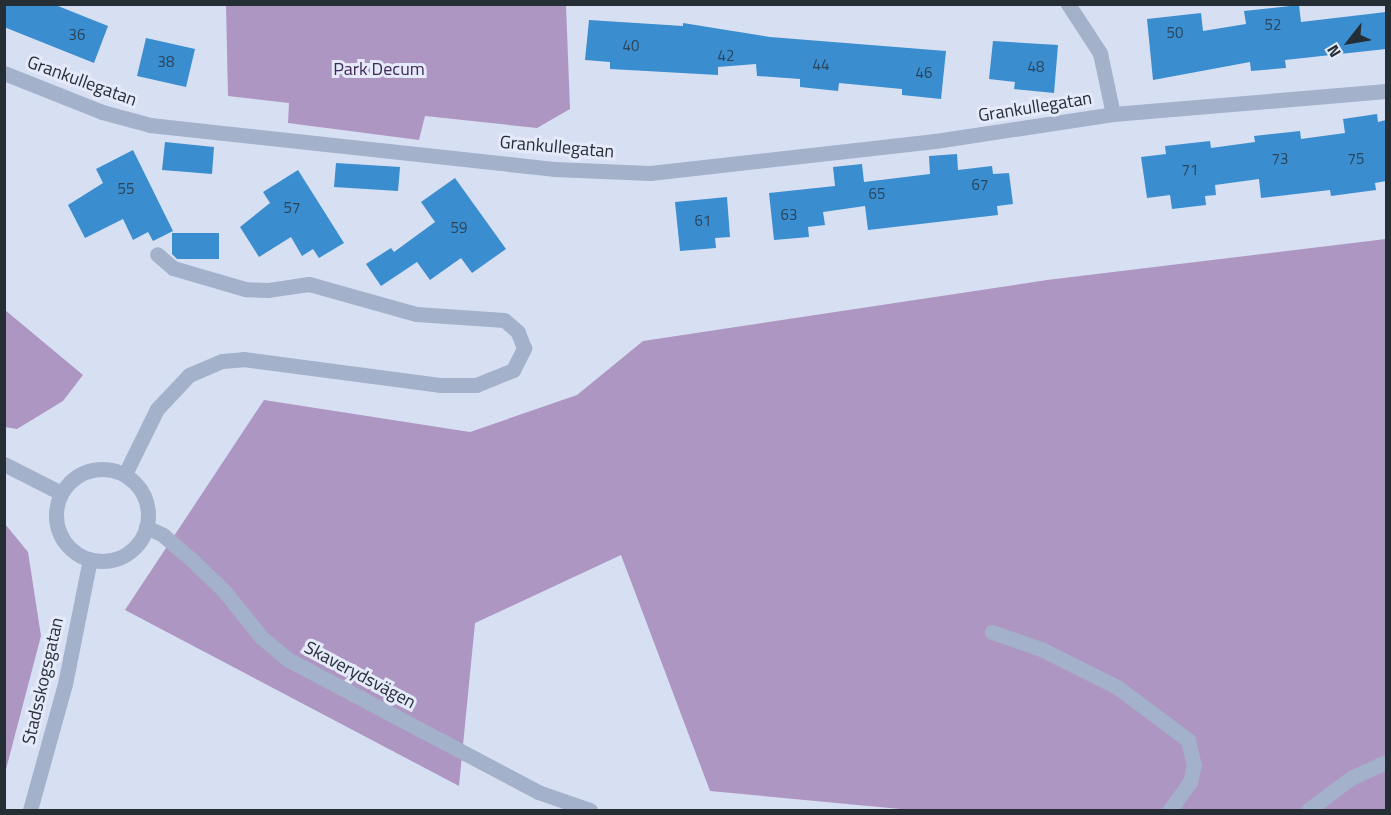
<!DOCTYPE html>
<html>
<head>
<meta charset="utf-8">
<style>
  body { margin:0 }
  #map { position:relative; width:1391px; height:815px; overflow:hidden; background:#d7dff3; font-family:"Titillium Web",sans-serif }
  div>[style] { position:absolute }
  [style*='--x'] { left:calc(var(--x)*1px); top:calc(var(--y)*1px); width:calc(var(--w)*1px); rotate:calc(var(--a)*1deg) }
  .green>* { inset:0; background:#ae96c2 }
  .building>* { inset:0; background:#3a8dce }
  .minor>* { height:15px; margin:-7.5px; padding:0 7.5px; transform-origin:7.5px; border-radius:7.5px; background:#a3b1cb }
  .minor>.ring { margin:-7.5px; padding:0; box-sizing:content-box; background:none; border:15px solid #a3b1cb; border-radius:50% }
  span { translate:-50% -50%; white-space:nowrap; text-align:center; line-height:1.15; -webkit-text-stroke:6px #e4eafa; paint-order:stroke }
  .number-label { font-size:15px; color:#2a455b }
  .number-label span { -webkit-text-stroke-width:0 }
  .park-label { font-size:18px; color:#412755 }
  .street-label { font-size:18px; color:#252d35 }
  .frame { position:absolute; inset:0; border:6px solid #252d35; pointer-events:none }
  .north { position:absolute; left:1319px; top:12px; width:60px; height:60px; -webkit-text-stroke:4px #e4eafa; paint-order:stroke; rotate:239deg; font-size:16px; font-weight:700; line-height:24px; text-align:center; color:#252d35 }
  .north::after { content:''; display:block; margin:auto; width:21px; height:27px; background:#252d35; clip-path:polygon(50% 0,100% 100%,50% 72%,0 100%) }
</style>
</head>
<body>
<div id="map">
  <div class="green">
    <i style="clip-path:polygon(226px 5px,566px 5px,570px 109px,537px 128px,425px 116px,419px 140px,288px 123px,289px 103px,228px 96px)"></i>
    <i style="clip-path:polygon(1386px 239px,1386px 810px,911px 810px,710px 791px,621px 555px,475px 623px,459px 786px,125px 610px,264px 400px,470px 432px,577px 395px,643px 341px,1047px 280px)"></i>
    <i style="clip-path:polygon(5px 310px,83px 375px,63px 401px,17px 429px,5px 427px)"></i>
    <i style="clip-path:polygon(5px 524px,28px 552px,41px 636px,5px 773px)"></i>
  </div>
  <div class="building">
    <i style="clip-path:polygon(4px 4px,53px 4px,108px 26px,94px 63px,4px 27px)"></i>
    <i style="clip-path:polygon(1299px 5px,1301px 22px,1386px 12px,1386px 49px,1285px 60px,1286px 68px,1251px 71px,1250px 62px,1153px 80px,1147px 19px,1201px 13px,1203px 31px,1246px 24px,1244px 11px)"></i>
    <i style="clip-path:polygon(589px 20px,683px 26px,683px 23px,770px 37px,946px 51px,941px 99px,902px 95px,902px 89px,839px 83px,838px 91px,800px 87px,800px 79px,757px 76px,756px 64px,718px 67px,718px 75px,610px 69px,610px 62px,585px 60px)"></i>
    <i style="clip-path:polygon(146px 38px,195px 49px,186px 87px,137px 76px)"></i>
    <i style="clip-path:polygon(993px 41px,1058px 45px,1054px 93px,1014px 89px,1015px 82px,989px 79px)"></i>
    <i style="clip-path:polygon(1377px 114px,1378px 122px,1386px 120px,1386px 181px,1375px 183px,1376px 190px,1331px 196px,1330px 190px,1261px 198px,1259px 179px,1215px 185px,1216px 195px,1205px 196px,1206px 205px,1172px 209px,1170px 195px,1147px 198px,1141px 157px,1166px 154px,1165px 146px,1210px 141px,1211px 148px,1255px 142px,1254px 136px,1300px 131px,1301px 139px,1345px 133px,1343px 119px)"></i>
    <i style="clip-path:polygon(165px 142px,214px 147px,212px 174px,162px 170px)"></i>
    <i style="clip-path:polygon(133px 150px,173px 231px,153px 241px,148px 232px,133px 240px,123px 219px,85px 238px,68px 205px,103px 183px,96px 169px)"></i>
    <i style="clip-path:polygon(957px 154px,958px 170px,992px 166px,993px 174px,1009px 173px,1013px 204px,997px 206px,998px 215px,868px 230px,865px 206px,823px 212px,825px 225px,808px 227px,809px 237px,774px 240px,769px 193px,835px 186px,833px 167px,862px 164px,864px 182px,930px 174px,929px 156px)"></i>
    <i style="clip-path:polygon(336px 163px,400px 167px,398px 191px,334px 187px)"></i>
    <i style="clip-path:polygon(298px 170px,344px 243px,319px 258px,313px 249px,302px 256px,291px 237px,259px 257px,240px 227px,270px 203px,263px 192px)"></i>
    <i style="clip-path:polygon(455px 178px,506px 249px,472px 273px,461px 258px,430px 280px,417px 262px,381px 286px,366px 264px,391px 248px,394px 252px,435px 222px,421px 202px)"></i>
    <i style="clip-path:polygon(727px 197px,730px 237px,715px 238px,716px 248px,680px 251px,675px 202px)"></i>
    <i style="clip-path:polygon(172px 233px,219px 233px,219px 259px,177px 259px,172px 254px)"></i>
  </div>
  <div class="minor">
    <i style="--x:1068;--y:4;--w:59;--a:56.9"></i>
    <i style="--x:1100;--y:53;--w:62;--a:78"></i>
    <i style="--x:4;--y:73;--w:105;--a:21.7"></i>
    <i style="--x:102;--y:112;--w:50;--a:15.2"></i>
    <i style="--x:150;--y:125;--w:406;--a:6.2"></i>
    <i style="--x:554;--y:169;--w:96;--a:2.4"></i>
    <i style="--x:650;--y:173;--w:287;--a:-6.4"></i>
    <i style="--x:935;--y:141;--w:180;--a:-8.6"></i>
    <i style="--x:1113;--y:114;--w:274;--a:-4.8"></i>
    <i style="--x:4;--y:464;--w:64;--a:27"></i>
    <i class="ring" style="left:56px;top:469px;width:77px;height:77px"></i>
    <i style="--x:125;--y:474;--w:72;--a:-63.8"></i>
    <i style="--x:157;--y:409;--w:47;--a:-46.7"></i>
    <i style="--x:189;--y:375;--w:36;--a:-23"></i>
    <i style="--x:222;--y:361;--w:21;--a:-5"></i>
    <i style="--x:243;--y:359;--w:200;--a:7.5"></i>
    <i style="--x:441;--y:385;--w:35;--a:0"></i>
    <i style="--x:476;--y:385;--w:40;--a:-22"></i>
    <i style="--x:513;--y:370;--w:25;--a:-63"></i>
    <i style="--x:524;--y:348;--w:17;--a:-111"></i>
    <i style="--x:518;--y:332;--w:18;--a:-139"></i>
    <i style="--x:504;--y:320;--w:88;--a:-176.1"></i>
    <i style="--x:416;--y:314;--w:111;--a:-164.3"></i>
    <i style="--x:309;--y:284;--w:41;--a:171.7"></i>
    <i style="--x:268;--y:290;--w:23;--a:-178"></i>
    <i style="--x:245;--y:289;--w:75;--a:-163.7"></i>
    <i style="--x:173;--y:268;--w:21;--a:-139"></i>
    <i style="--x:146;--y:527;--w:19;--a:25"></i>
    <i style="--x:163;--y:535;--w:37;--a:41"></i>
    <i style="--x:191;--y:559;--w:47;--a:44.1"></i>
    <i style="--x:225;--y:592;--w:58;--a:51.3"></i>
    <i style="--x:261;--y:637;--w:34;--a:40"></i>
    <i style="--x:287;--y:659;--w:284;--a:27.9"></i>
    <i style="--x:538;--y:792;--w:55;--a:19.1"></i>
    <i style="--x:992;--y:632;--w:52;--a:19.1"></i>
    <i style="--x:1041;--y:649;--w:85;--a:26.6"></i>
    <i style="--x:1117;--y:687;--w:89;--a:36.7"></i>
    <i style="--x:1188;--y:740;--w:26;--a:77"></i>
    <i style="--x:1194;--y:765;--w:17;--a:103"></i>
    <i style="--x:1190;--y:782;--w:34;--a:126"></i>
    <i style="--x:30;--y:810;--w:131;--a:-74.5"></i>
    <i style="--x:65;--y:684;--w:127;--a:-78.7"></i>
    <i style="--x:1308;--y:810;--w:54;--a:-36.7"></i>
    <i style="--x:1351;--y:778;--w:38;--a:-25"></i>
  </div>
  <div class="number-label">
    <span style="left:1273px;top:25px">52</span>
    <span style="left:1175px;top:33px">50</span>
    <span style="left:77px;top:35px">36</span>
    <span style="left:631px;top:46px">40</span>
    <span style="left:726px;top:56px">42</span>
    <span style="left:166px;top:62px">38</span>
    <span style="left:821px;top:65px">44</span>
    <span style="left:1036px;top:67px">48</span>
    <span style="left:924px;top:73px">46</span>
    <span style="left:1280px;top:159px">73</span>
    <span style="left:1356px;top:159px">75</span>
    <span style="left:1190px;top:170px">71</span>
    <span style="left:980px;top:185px">67</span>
    <span style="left:126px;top:189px">55</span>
    <span style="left:877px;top:194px">65</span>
    <span style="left:292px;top:208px">57</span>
    <span style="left:789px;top:215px">63</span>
    <span style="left:703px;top:221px">61</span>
    <span style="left:459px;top:228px">59</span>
  </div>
  <div class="park-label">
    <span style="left:379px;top:69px">Park Decum</span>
  </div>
  <div class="street-label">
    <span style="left:82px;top:81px;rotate:20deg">Grankullegatan</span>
    <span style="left:1035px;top:107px;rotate:-9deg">Grankullegatan</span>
    <span style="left:557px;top:147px;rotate:5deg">Grankullegatan</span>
    <span style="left:360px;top:675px;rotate:28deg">Skaverydsvägen</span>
    <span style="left:43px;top:681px;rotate:-77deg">Stadsskogsgatan</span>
  </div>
  <div class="frame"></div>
  <div class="north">N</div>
</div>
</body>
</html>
